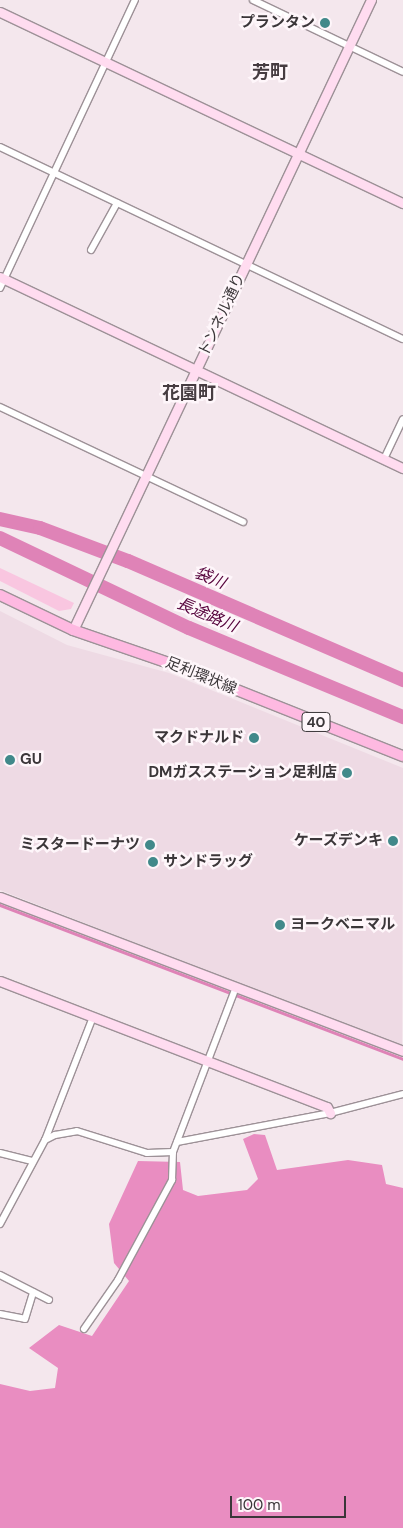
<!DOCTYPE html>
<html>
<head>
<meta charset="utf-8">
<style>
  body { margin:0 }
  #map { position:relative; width:403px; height:1528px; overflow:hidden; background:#f4e7ed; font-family:"DM Sans","Noto Sans JP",sans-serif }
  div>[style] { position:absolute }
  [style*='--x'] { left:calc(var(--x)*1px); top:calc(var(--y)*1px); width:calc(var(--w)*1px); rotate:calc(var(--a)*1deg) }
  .built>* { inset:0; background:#eedae4 }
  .green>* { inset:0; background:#f9c6e0 }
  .forest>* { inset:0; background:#e98dc1 }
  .stream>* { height:2.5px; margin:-1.25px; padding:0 1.25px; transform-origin:1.25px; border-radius:1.25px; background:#df83b7 }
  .river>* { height:14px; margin:-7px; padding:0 7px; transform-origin:7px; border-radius:7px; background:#df83b7 }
  .roads { filter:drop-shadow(1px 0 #9d9197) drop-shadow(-1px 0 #9d9197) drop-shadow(0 1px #9d9197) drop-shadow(0 -1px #9d9197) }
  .street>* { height:6px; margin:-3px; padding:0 3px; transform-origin:3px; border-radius:3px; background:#fff }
  .secondary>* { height:9px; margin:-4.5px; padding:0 4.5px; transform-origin:4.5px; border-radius:4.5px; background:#ffdcf0 }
  .primary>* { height:10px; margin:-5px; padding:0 5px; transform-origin:5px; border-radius:5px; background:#feb9e1 }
  .dots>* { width:14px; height:14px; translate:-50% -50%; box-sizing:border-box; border:2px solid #fef6fa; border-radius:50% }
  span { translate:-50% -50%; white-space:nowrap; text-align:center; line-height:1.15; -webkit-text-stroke:5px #fef6fa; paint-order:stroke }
  .shield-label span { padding:1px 4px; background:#fef6fa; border:1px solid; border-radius:4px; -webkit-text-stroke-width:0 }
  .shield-label { font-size:14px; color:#3b3639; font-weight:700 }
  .poi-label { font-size:15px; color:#3b3639; font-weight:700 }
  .right { translate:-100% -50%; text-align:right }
  .left { translate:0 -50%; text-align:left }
  .street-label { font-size:15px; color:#3b3639 }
  .water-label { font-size:16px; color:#54003a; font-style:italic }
  .quarter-label { font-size:18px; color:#463c41; font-weight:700 }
  .scale { position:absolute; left:230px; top:1496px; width:116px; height:22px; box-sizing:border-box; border:2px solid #3b3639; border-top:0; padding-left:6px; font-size:15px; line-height:18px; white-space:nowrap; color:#3b3639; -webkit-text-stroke:4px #fef6fa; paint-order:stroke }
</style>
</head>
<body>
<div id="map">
  <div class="built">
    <i style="clip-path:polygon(0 611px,67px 645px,169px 673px,403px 768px,402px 1047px,0 890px)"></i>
  </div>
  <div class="green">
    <i style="clip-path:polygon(0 568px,74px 603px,71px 609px,59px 611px,0 581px)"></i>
  </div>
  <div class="forest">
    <i style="clip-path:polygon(254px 1134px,265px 1135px,277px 1170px,348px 1160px,382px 1165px,386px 1184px,403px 1188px,403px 1528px,0 1528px,0 1384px,30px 1391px,55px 1388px,58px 1368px,29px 1348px,59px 1325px,92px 1336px,129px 1281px,114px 1263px,109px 1224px,138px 1161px,180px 1162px,183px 1190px,198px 1196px,247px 1190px,258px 1179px,243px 1139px)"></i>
  </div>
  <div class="stream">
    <i style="--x:0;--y:905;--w:431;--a:20.9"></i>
  </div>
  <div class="river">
    <i style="--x:0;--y:519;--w:41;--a:12.7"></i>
    <i style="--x:40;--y:528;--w:94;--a:20.6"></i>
    <i style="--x:128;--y:561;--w:300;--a:23.4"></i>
    <i style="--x:0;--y:538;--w:209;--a:25.5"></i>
    <i style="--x:189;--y:628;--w:232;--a:22.6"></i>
  </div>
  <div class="roads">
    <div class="street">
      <i style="--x:253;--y:0;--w:166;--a:25.6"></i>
      <i style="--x:0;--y:147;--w:446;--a:25.5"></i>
      <i style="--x:91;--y:250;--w:54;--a:-61"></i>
      <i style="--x:0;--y:288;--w:318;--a:-64.9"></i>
      <i style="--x:0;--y:407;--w:269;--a:25.3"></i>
      <i style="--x:384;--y:459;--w:44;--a:-64.6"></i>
      <i style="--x:45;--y:1140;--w:132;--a:-68.7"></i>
      <i style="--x:177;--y:1142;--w:156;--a:-10.7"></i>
      <i style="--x:330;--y:1113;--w:75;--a:-14.6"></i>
      <i style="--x:0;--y:1153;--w:34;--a:14"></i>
      <i style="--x:0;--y:1224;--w:95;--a:-61.8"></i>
      <i style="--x:45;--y:1140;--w:11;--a:-27"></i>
      <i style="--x:55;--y:1135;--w:22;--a:-10"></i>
      <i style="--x:77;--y:1131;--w:73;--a:17.4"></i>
      <i style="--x:147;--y:1153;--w:26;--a:-2"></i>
      <i style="--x:0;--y:1275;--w:55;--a:27"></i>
      <i style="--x:0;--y:1314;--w:25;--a:11"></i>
      <i style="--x:25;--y:1319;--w:28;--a:-73"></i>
      <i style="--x:84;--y:1329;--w:60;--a:-55.2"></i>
      <i style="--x:118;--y:1280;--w:114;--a:-61.6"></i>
      <i style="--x:172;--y:1180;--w:28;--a:-88"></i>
      <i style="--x:173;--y:1152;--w:177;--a:-69.1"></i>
    </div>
    <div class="secondary">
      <i style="--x:0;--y:12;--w:446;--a:25.4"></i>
      <i style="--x:0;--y:277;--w:446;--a:25.4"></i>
      <i style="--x:73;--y:630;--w:697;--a:-64.69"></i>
      <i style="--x:0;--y:897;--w:431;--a:20.9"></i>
      <i style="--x:0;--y:981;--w:350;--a:21.1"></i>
      <i style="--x:327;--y:1107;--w:7;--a:63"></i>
    </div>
    <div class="primary">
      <i style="--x:0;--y:595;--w:81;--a:25.6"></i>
      <i style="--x:73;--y:630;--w:102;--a:19"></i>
      <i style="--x:169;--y:663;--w:252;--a:21.7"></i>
    </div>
  </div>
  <div class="dots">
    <i style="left:325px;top:23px;background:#41898a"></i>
    <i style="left:254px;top:738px;background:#41898a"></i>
    <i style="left:10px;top:760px;background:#41898a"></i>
    <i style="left:347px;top:773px;background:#41898a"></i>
    <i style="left:393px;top:841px;background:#41898a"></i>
    <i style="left:150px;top:845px;background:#41898a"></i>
    <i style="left:153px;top:862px;background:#41898a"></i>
    <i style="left:280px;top:925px;background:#41898a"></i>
  </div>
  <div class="shield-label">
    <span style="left:316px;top:722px">40</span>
  </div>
  <div class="poi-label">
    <span class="right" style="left:315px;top:23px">プランタン</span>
    <span class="right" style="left:244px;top:738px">マクドナルド</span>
    <span class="left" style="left:20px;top:760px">GU</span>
    <span class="right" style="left:337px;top:773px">DMガスステーション足利店</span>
    <span class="right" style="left:383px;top:841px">ケーズデンキ</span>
    <span class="right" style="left:140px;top:845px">ミスタードーナツ</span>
    <span class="left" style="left:163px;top:862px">サンドラッグ</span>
    <span class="left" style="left:290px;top:925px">ヨークベニマル</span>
  </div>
  <div class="street-label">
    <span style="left:222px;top:315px;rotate:-65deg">トンネル通り</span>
    <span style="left:201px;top:676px;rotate:22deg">足利環状線</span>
  </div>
  <div class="water-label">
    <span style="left:210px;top:578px;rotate:23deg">袋川</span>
    <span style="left:207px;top:615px;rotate:23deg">長途路川</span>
  </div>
  <div class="quarter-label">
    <span style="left:270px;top:72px">芳町</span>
    <span style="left:189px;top:393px">花園町</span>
  </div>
  <div class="scale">100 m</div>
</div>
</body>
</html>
